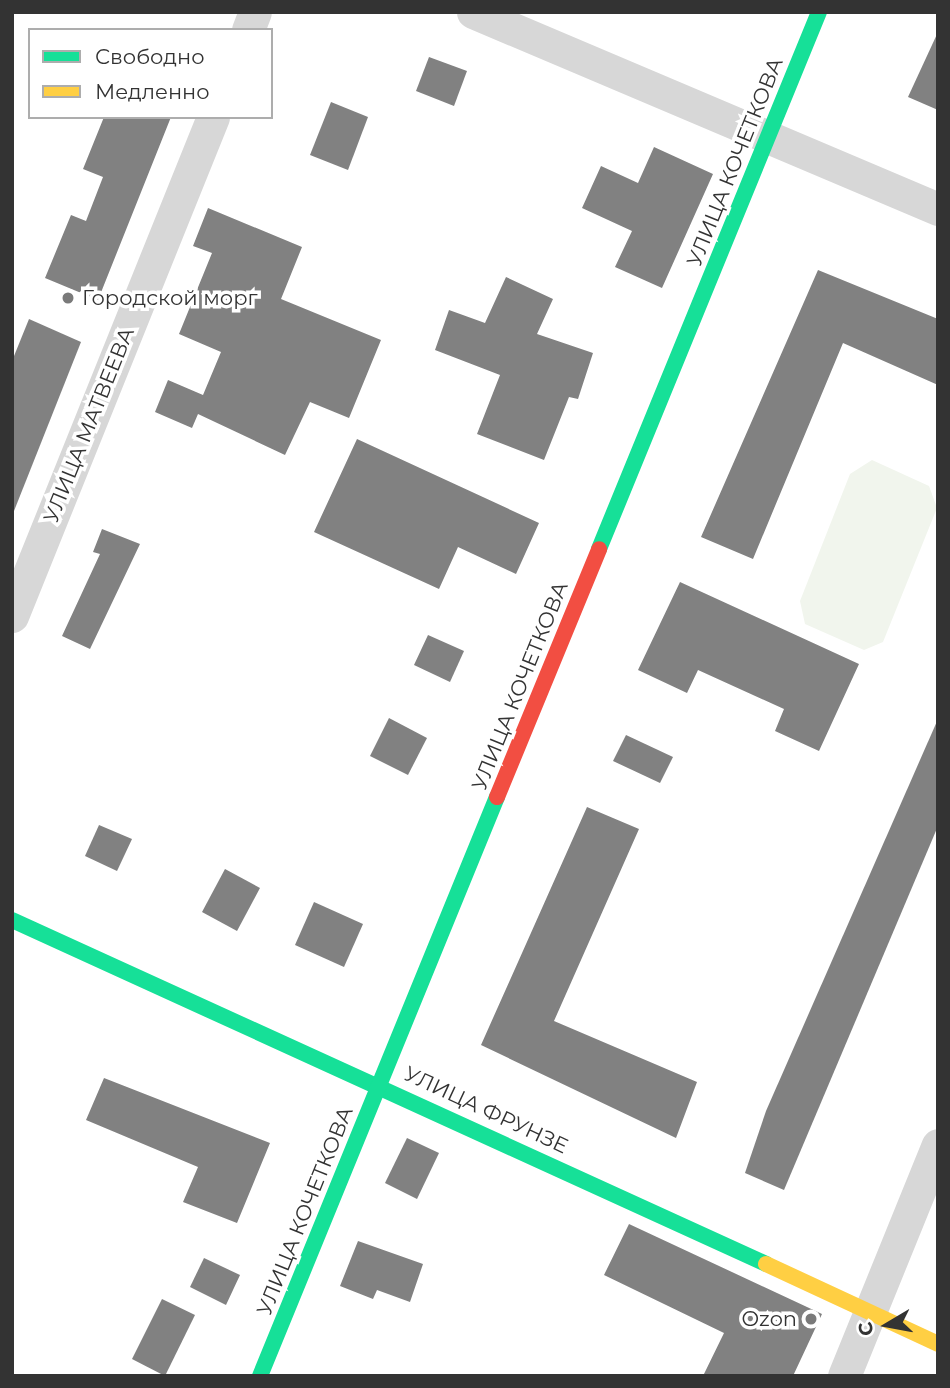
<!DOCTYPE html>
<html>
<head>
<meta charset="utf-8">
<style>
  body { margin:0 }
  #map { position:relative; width:950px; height:1388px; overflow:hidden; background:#fff; font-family:Montserrat,sans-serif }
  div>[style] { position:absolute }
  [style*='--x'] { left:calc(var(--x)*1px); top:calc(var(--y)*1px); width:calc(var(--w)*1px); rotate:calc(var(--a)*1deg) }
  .green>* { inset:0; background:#f1f5ed }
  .building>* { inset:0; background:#818181 }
  .street>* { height:33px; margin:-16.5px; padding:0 16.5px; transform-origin:16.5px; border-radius:16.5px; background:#d7d7d7 }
  .fast>* { height:16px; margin:-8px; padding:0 8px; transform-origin:8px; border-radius:8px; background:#16e098 }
  .slow>* { height:16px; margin:-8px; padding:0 8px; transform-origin:8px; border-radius:8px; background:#ffcf43 }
  .jam>* { height:16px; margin:-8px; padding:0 8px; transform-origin:8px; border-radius:8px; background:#f24e42 }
  .dots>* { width:19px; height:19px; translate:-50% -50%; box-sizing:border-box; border:4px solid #fff; border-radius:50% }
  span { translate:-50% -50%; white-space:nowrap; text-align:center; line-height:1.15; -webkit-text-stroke:7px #fff; paint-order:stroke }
  .street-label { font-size:21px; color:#333 }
  .poi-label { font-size:21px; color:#333 }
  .left { translate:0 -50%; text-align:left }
  .right { translate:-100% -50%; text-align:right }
  .frame { position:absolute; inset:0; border:14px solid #333; pointer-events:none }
  .legend { position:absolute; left:28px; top:28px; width:245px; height:91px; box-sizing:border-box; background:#fff; border:2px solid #adadad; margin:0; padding:9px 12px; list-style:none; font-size:21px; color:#333 }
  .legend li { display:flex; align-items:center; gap:14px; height:35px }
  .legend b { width:35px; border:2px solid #adadad }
  .north { position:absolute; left:852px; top:1290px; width:70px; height:70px; -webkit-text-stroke:5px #fff; paint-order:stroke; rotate:260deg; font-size:19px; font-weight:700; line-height:28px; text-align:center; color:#333 }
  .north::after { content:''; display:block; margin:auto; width:24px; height:32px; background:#333; clip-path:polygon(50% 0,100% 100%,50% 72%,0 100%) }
</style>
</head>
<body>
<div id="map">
  <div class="green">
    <i style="clip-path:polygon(872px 460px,929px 486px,937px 508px,883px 642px,864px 650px,805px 624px,800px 601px,850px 474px)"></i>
  </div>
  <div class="building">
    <i style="clip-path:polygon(938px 32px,938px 110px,908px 97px)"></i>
    <i style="clip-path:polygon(429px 57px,467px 71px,454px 106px,416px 91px)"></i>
    <i style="clip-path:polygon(331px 102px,368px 117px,348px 170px,310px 155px)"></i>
    <i style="clip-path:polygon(104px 117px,171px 117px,98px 300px,45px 278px,71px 215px,86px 221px,103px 177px,83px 169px)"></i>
    <i style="clip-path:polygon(654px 147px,713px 174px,662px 288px,615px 267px,632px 231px,582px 208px,601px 166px,638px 183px)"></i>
    <i style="clip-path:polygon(208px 208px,302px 247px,281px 299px,381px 340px,349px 418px,310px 402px,285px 455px,198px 414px,192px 428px,155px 412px,168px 380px,203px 395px,221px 352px,179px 334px,212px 253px,193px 246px)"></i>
    <i style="clip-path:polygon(818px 270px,938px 319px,938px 385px,843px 343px,753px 559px,701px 537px)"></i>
    <i style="clip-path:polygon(506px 277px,553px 299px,537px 334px,593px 353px,578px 399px,569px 397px,544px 460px,477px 434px,500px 375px,435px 350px,449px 310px,485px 323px)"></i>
    <i style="clip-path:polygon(29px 319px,81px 342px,14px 511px,12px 361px)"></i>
    <i style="clip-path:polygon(357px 439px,539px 523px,516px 574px,458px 547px,439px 589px,314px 532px)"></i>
    <i style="clip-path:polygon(102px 529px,140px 544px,90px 649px,62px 636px,100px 554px,93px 552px)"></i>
    <i style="clip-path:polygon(680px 582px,859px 664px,819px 751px,775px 731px,784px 709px,698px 670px,687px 693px,638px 670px)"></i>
    <i style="clip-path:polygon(428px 635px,464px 651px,450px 682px,414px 665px)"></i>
    <i style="clip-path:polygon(389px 718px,427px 738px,408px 775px,370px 756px)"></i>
    <i style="clip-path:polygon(938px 719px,938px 826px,784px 1190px,745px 1173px,766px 1111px)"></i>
    <i style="clip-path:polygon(626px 735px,673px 757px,660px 783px,613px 761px)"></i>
    <i style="clip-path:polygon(587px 807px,639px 829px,554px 1021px,697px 1082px,676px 1138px,481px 1045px)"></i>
    <i style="clip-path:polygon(99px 825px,132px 839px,117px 871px,85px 856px)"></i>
    <i style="clip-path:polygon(225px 869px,260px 888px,237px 931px,202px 912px)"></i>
    <i style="clip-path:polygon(314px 902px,363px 924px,344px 967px,295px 945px)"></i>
    <i style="clip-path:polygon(104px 1078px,270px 1143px,237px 1223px,183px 1202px,198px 1167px,86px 1120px)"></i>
    <i style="clip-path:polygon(407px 1138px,439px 1153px,417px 1199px,385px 1183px)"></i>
    <i style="clip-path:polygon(629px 1224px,822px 1314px,793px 1376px,703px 1376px,724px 1333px,604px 1275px)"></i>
    <i style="clip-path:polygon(358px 1241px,423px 1264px,410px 1302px,377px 1290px,373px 1299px,340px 1286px)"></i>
    <i style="clip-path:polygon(204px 1258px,240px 1275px,226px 1305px,190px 1287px)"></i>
    <i style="clip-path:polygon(162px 1299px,195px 1315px,165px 1376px,132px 1359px)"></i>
  </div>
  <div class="street">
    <i style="--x:473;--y:12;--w:505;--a:22.96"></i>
    <i style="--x:248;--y:30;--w:19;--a:-69"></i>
    <i style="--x:12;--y:616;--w:538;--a:-68.06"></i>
    <i style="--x:844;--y:1376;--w:249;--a:-67.9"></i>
  </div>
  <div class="fast">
    <i style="--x:599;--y:549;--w:580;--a:-67.72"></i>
    <i style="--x:12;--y:920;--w:829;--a:24.52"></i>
    <i style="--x:260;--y:1376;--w:626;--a:-67.74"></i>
  </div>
  <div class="slow">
    <i style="--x:766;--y:1264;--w:190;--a:24.9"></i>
  </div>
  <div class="jam">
    <i style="--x:497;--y:797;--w:268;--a:-67.6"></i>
  </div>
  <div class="dots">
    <i style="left:68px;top:298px;background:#7a7a7a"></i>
    <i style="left:811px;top:1319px;background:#7a7a7a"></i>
  </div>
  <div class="street-label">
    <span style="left:735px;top:162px;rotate:-68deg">УЛИЦА КОЧЕТКОВА</span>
    <span style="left:89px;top:425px;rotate:-68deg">УЛИЦА МАТВЕЕВА</span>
    <span style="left:520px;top:686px;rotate:-68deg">УЛИЦА КОЧЕТКОВА</span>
    <span style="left:486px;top:1110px;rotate:25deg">УЛИЦА ФРУНЗЕ</span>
    <span style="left:305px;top:1211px;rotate:-68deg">УЛИЦА КОЧЕТКОВА</span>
  </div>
  <div class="poi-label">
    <span class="left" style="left:82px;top:298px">Городской морг</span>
    <span class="right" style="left:797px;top:1319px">Ozon</span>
  </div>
  <div class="frame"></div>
  <ul class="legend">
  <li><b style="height:9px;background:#16e098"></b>Свободно</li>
  <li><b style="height:9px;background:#ffcf43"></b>Медленно</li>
  </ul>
  <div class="north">С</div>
</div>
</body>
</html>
